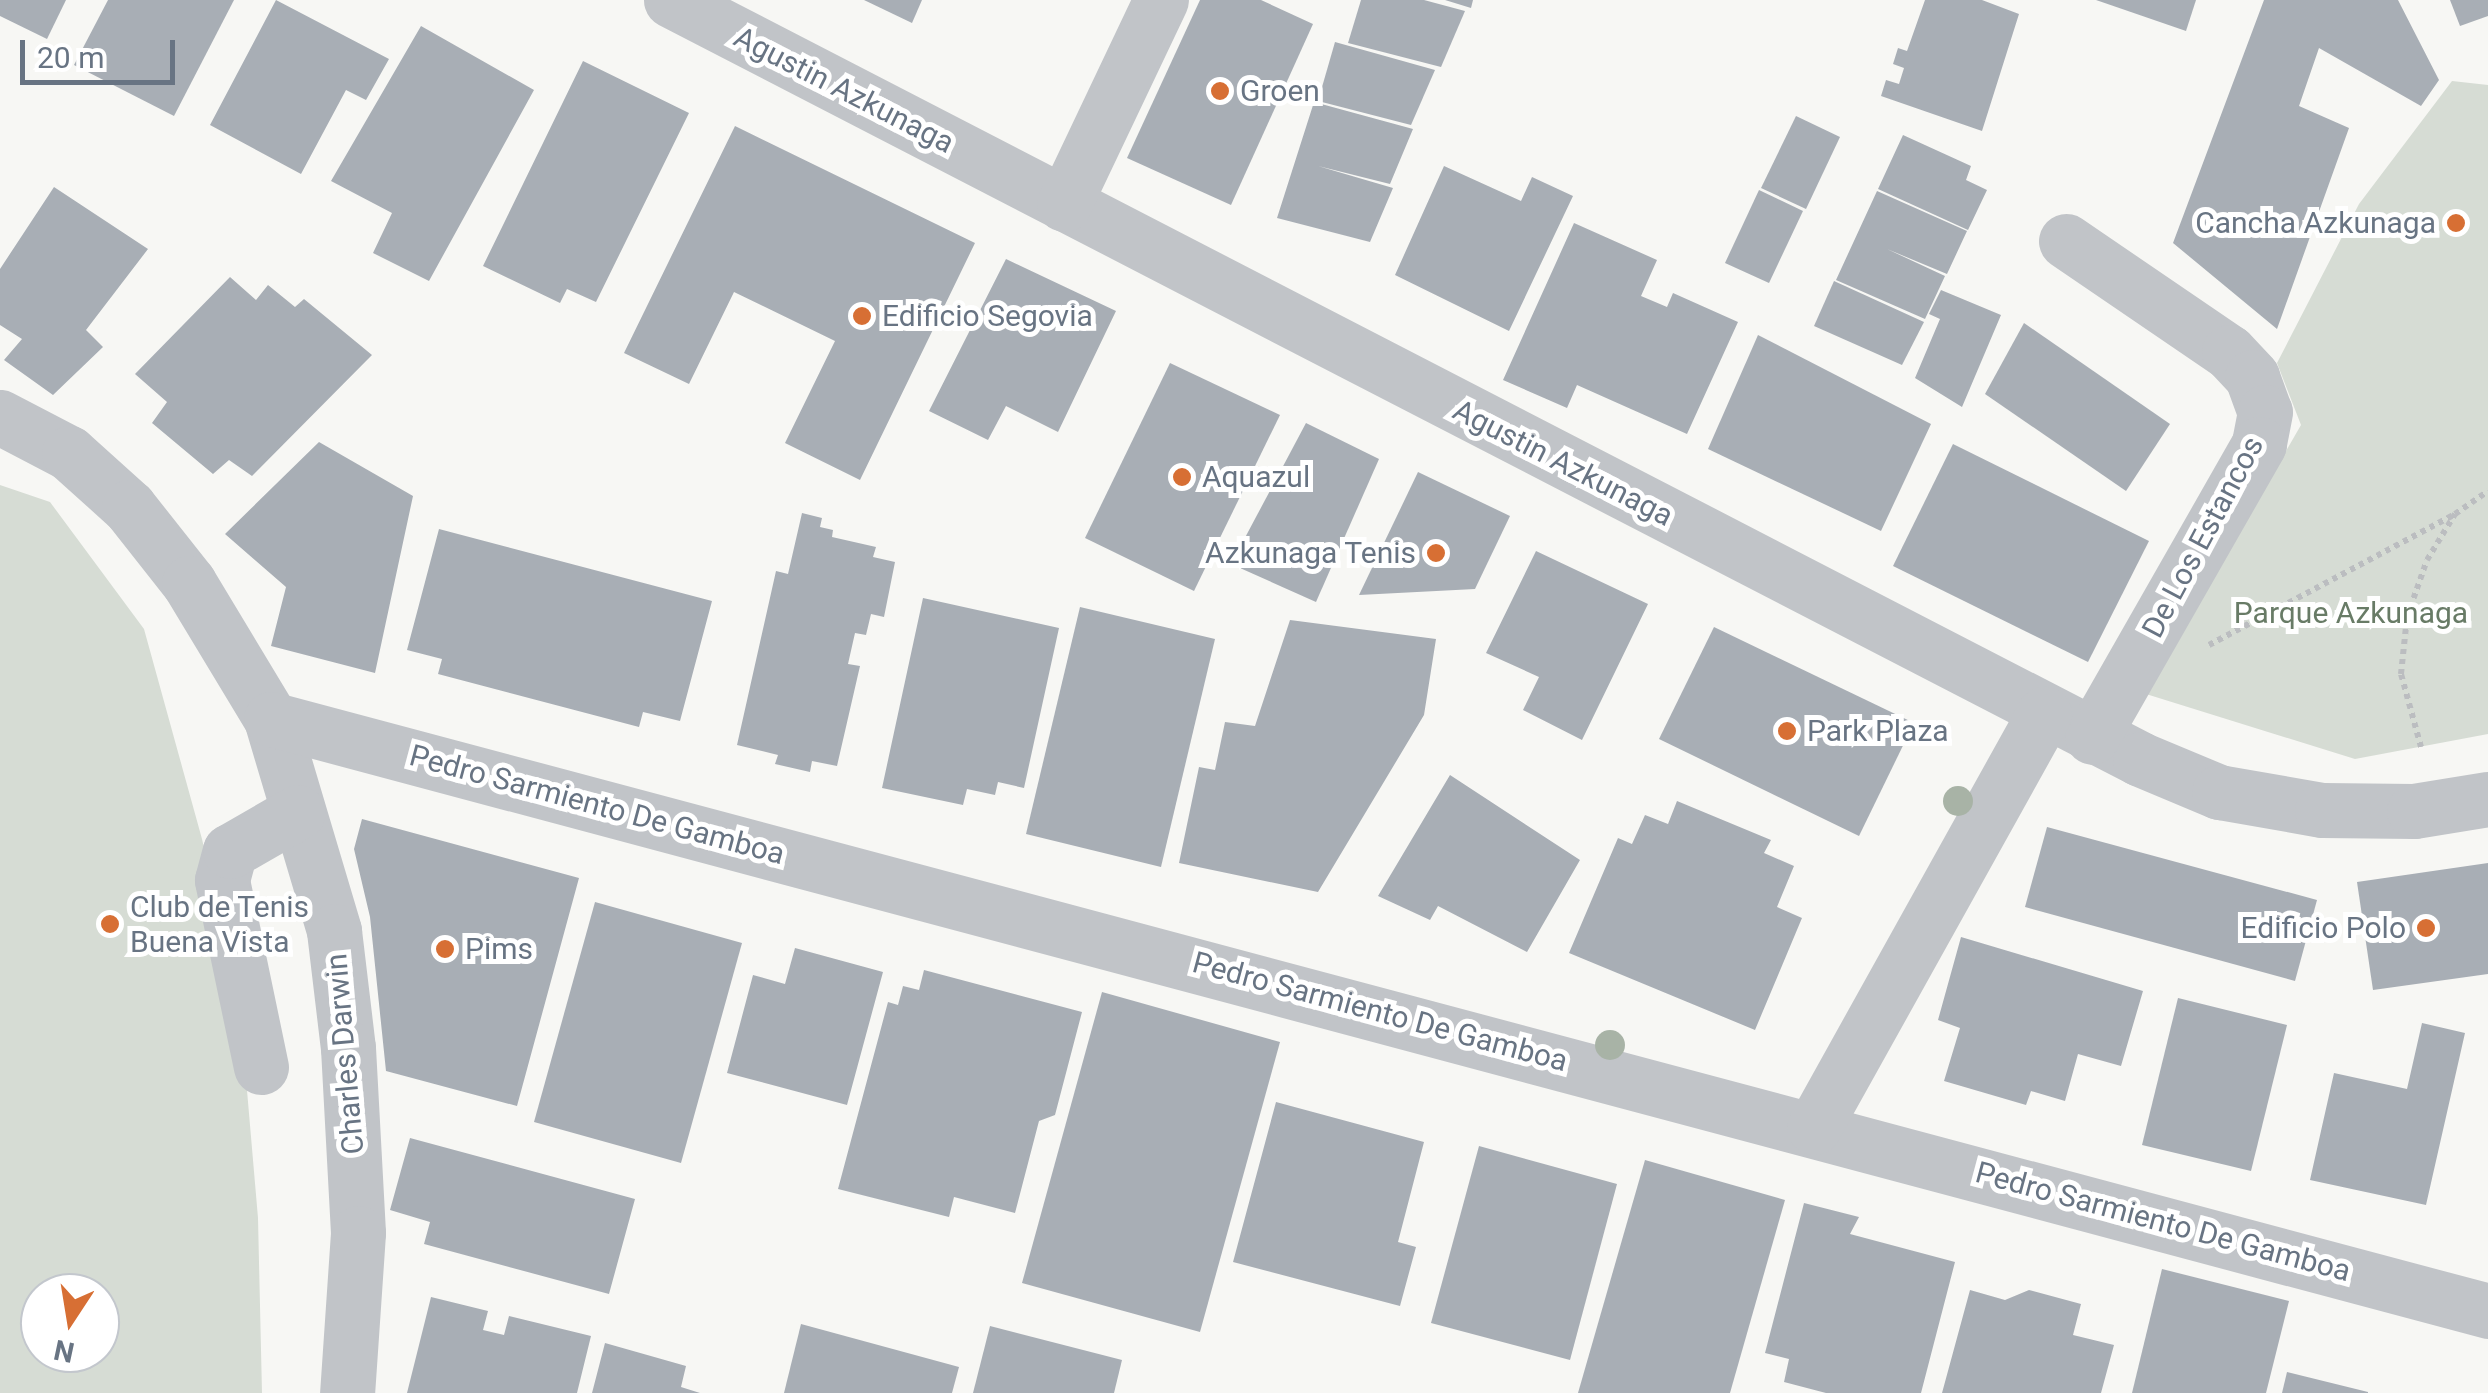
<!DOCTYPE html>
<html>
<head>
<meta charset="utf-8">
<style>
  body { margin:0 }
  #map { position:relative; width:2488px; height:1393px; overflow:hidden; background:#f7f7f4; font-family:Roboto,sans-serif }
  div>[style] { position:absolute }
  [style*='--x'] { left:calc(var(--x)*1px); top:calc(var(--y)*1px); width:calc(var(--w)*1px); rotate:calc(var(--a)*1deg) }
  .green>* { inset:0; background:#d6dcd4 }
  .building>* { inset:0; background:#a8aeb5 }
  .path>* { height:6px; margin-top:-3px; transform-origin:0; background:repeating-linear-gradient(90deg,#bbbdc0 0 5px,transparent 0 10px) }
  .minor>* { height:55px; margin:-27.5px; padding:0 27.5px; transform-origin:27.5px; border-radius:27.5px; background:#c1c4c8 }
  .trees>* { width:30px; height:30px; margin:-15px; border-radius:50%; background:#a8b3a6 }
  .dots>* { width:28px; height:28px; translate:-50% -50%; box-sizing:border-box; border:5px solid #fff; border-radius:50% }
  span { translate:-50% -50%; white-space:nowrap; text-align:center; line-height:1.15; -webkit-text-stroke:10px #fff; paint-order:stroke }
  .street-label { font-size:30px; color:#687483 }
  .poi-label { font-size:30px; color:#687483 }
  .left { translate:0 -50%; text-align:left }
  .right { translate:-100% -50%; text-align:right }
  .park-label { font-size:30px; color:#687b66 }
  .north { position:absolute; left:20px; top:1273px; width:100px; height:100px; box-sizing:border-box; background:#fff; border:2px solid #c3c7cd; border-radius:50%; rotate:192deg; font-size:28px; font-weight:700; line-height:40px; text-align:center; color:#687483 }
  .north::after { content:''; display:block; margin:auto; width:35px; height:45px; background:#d76f34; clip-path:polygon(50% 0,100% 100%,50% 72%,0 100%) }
  .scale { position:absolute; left:20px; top:40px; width:155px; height:45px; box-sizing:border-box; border:5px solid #687483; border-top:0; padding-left:12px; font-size:30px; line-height:35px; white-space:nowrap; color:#687483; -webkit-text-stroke:8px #fff; paint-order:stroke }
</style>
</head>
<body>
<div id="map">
  <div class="green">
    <i style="clip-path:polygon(2452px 81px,2488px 85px,2488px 734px,2355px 759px,2146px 694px,2301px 425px,2277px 363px,2359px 204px)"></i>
    <i style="clip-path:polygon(evenodd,0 485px,50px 502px,144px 629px,202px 839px,240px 1009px,258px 1218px,262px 1393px,0 1393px,0 485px,40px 1293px,100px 1293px,100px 1353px,40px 1353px,40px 1293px)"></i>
  </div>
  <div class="building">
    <i style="clip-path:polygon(0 0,66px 0,47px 39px,0 16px)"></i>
    <i style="clip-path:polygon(108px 0,234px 0,174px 116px,74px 65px)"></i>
    <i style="clip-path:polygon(276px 0,389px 59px,366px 100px,346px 90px,301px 174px,210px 125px)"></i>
    <i style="clip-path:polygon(864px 0,922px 0,912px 23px)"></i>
    <i style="clip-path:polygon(1200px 0,1261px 0,1313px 24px,1231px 205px,1127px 158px)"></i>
    <i style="clip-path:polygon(1361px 0,1424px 0,1465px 11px,1441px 67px,1348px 43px)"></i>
    <i style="clip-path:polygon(1445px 0,1473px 0,1471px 8px)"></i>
    <i style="clip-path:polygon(1925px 0,1982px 0,2019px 14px,1982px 131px,1881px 96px,1886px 80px,1899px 84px,1904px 68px,1893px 64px,1898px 48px,1907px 51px)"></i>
    <i style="clip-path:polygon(2096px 0,2196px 0,2186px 31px)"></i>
    <i style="clip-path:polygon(2264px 0,2398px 0,2439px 80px,2421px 106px,2319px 48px,2299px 106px,2349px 128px,2277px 329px,2173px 243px)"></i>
    <i style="clip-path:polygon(2450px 0,2488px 0,2488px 16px,2460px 26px)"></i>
    <i style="clip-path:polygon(421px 26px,534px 90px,429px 281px,373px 253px,392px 213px,331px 181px)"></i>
    <i style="clip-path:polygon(1335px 42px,1435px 70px,1411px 125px,1318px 101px)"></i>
    <i style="clip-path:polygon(583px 61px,689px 113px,596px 302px,567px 289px,560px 303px,483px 266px)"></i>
    <i style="clip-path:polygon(1314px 102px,1413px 129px,1390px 184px,1318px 166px,1393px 188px,1370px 242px,1277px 218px)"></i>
    <i style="clip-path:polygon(1796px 116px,1840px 137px,1806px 209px,1761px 188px)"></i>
    <i style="clip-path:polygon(735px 126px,975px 243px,860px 480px,785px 443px,835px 341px,734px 292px,689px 384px,624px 353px)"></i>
    <i style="clip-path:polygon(1903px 135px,1971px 166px,1966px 180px,1987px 190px,1968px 230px,1878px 189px)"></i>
    <i style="clip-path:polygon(1444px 166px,1521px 201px,1532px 177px,1573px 196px,1509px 331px,1395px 275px)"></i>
    <i style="clip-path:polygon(54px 187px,148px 249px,86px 330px,103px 347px,53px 395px,4px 360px,22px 339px,0 325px,0 269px)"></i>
    <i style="clip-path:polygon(1759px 190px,1803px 211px,1769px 283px,1725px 263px)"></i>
    <i style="clip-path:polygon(1877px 191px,1967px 231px,1947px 274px,1887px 249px,1945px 276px,1925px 319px,1836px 280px)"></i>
    <i style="clip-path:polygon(1574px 223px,1657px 260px,1641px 296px,1667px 307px,1673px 293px,1738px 322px,1687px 434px,1577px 385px,1567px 408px,1503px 380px)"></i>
    <i style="clip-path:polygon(1006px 259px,1116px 311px,1058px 432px,1006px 406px,988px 440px,929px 411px)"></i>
    <i style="clip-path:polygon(230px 277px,256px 300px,268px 285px,295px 307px,304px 299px,372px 355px,252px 476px,229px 460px,213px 474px,152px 423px,167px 402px,135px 374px)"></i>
    <i style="clip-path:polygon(1834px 281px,1924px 322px,1902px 365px,1814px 326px)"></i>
    <i style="clip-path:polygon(1941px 290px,2001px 315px,1962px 407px,1915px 378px,1940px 319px,1929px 314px)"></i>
    <i style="clip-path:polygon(2024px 323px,2170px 424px,2126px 491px,1985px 394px)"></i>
    <i style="clip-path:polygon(1758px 335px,1931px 424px,1881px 531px,1708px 449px)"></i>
    <i style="clip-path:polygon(1170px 363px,1280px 415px,1194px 591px,1085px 538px)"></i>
    <i style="clip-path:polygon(1306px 423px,1379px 459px,1316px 602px,1231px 564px)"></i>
    <i style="clip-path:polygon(319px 442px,413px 496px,375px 673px,271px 646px,286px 587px,225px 534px)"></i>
    <i style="clip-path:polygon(1953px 444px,2149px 541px,2088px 662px,1893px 566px)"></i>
    <i style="clip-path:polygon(1418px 472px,1510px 516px,1475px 589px,1359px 595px)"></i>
    <i style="clip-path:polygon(802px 513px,822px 518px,820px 527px,833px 530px,832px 537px,876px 547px,873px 557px,895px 562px,884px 617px,871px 614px,866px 635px,855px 633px,848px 664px,860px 666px,837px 766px,812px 761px,810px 772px,775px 764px,778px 755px,737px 745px,776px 571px,788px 574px)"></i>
    <i style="clip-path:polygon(439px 529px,712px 601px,680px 721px,643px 712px,639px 727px,438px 674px,442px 659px,407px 650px)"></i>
    <i style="clip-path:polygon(1536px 551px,1648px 604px,1582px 740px,1523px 710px,1539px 677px,1486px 653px)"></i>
    <i style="clip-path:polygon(923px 598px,1059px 628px,1024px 788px,998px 782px,995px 795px,967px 789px,963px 805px,882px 788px)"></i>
    <i style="clip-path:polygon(1080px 607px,1215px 639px,1161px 867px,1026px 834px)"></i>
    <i style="clip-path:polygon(1290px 620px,1436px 639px,1424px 715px,1318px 892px,1179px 863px,1199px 767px,1215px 770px,1225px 722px,1255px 726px)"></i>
    <i style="clip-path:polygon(1714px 627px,1914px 723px,1859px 836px,1659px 739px)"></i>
    <i style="clip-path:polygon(1450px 775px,1580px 860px,1527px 952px,1438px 906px,1430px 920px,1378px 896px)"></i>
    <i style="clip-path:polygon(1677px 801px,1771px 840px,1764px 853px,1794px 866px,1777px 907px,1802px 918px,1755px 1030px,1569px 953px,1618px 838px,1632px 844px,1645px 815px,1668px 824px)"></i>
    <i style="clip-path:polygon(362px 819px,579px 878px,517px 1106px,386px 1071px,370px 917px,354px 849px)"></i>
    <i style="clip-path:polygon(2047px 827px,2317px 900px,2295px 981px,2025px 907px)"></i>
    <i style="clip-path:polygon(2488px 863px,2488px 974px,2373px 990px,2357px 882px)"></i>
    <i style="clip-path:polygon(595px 902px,742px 943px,681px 1163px,534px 1122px)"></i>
    <i style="clip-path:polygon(1961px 937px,2143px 991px,2121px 1066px,2078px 1054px,2065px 1101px,2031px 1091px,2026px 1105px,1944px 1081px,1960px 1028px,1938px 1020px)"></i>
    <i style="clip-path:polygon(795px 948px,883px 972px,847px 1105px,727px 1073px,753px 975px,785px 984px)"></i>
    <i style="clip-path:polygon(924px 970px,1082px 1012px,1055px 1115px,1039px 1121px,1015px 1213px,954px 1197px,949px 1217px,838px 1189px,888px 1002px,898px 1005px,903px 986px,919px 990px)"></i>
    <i style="clip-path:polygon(1102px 992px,1280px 1042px,1200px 1332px,1022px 1283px)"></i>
    <i style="clip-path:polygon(2178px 998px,2287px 1025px,2251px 1171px,2142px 1145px)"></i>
    <i style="clip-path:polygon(2422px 1023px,2465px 1033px,2426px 1205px,2310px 1180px,2334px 1073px,2407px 1089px)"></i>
    <i style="clip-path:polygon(1276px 1102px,1424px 1142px,1398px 1242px,1416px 1247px,1400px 1306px,1233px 1262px)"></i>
    <i style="clip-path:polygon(410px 1138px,635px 1199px,609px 1294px,424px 1244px,430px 1222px,390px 1210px)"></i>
    <i style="clip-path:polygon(1479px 1146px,1617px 1184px,1570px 1360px,1431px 1323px)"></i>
    <i style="clip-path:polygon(1645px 1160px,1785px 1200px,1730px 1393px,1578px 1393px)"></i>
    <i style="clip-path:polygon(1804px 1203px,1859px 1217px,1850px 1234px,1955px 1262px,1921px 1393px,1826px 1393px,1784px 1382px,1789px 1359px,1765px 1353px)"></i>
    <i style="clip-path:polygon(2162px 1269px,2289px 1301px,2266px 1393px,2132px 1393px)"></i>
    <i style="clip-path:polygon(1970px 1290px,2005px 1300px,2029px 1290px,2081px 1304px,2073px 1335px,2114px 1345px,2101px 1393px,1942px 1393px)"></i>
    <i style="clip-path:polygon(431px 1297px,488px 1311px,483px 1330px,504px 1335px,509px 1316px,591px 1336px,577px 1393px,407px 1393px)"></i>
    <i style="clip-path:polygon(801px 1324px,959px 1367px,952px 1393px,784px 1393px)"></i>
    <i style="clip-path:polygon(990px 1326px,1122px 1360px,1114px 1393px,973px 1393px)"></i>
    <i style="clip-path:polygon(605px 1343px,686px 1366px,681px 1387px,700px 1393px,592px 1393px)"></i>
    <i style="clip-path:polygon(2287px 1372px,2368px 1392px,2368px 1393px,2282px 1393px)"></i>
  </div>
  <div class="path">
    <i style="--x:2209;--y:645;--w:279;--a:-28"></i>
    <i style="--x:2421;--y:747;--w:76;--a:-105.3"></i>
    <i style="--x:2401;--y:674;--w:57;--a:-84"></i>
    <i style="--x:2407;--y:617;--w:60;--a:-70.7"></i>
    <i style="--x:2427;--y:560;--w:54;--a:-58.7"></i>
    <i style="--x:2455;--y:514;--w:40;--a:-34.9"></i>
  </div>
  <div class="minor">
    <i style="--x:671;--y:0;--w:1653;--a:27.32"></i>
    <i style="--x:2140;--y:759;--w:86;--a:22.7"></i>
    <i style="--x:2219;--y:792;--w:105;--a:9.9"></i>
    <i style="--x:2322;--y:810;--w:92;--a:0.6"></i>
    <i style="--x:2414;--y:811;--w:75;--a:-9.2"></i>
    <i style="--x:1064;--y:204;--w:226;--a:-64.6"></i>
    <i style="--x:2066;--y:241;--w:197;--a:34.3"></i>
    <i style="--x:2229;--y:352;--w:34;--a:47"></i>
    <i style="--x:2252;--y:377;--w:37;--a:70"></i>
    <i style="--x:2265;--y:412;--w:33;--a:101"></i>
    <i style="--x:2259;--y:444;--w:337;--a:119.7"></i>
    <i style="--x:0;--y:417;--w:78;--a:27.6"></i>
    <i style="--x:69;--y:453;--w:81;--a:42"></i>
    <i style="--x:129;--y:507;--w:97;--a:51.7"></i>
    <i style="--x:189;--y:583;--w:159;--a:58.9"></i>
    <i style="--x:271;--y:719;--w:221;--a:73.4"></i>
    <i style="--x:334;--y:931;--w:118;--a:83.2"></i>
    <i style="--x:348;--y:1048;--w:185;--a:86.9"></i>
    <i style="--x:358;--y:1233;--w:160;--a:93.9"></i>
    <i style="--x:271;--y:719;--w:2295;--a:14.95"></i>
    <i style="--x:261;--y:1067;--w:191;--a:-101.8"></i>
    <i style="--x:222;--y:880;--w:30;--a:-75"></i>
    <i style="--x:230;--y:851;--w:78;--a:-29.8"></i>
    <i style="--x:1814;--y:1127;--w:473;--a:-60.9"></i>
  </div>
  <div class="trees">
    <i style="left:1958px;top:801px"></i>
    <i style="left:1610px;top:1045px"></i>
  </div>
  <div class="dots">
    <i style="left:1220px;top:91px;background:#d76f34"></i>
    <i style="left:2456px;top:223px;background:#d76f34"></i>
    <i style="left:862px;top:316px;background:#d76f34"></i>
    <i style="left:1182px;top:477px;background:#d76f34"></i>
    <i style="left:1436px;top:553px;background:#d76f34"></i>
    <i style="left:1787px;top:731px;background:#d76f34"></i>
    <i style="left:110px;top:924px;background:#d76f34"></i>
    <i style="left:2426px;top:928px;background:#d76f34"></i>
    <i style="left:445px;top:949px;background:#d76f34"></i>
  </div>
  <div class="street-label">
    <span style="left:844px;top:90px;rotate:27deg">Agustin Azkunaga</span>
    <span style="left:1563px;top:463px;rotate:27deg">Agustin Azkunaga</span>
    <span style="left:2203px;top:537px;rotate:-62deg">De Los Estancos</span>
    <span style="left:597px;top:805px;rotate:15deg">Pedro Sarmiento De Gamboa</span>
    <span style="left:1380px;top:1012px;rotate:15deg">Pedro Sarmiento De Gamboa</span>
    <span style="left:345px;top:1054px;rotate:-95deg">Charles Darwin</span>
    <span style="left:2163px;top:1222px;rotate:15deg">Pedro Sarmiento De Gamboa</span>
  </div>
  <div class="poi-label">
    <span class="left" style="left:1240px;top:91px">Groen</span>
    <span class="right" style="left:2436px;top:223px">Cancha Azkunaga</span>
    <span class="left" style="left:882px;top:316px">Edificio Segovia</span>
    <span class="left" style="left:1202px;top:477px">Aquazul</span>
    <span class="right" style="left:1416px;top:553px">Azkunaga Tenis</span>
    <span class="left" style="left:1807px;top:731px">Park Plaza</span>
    <span class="left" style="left:130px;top:924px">Club de Tenis<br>Buena Vista</span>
    <span class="right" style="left:2406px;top:928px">Edificio Polo</span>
    <span class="left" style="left:465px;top:949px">Pims</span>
  </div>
  <div class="park-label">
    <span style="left:2351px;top:613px">Parque Azkunaga</span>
  </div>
  <div class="north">N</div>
  <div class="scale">20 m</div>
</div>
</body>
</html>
